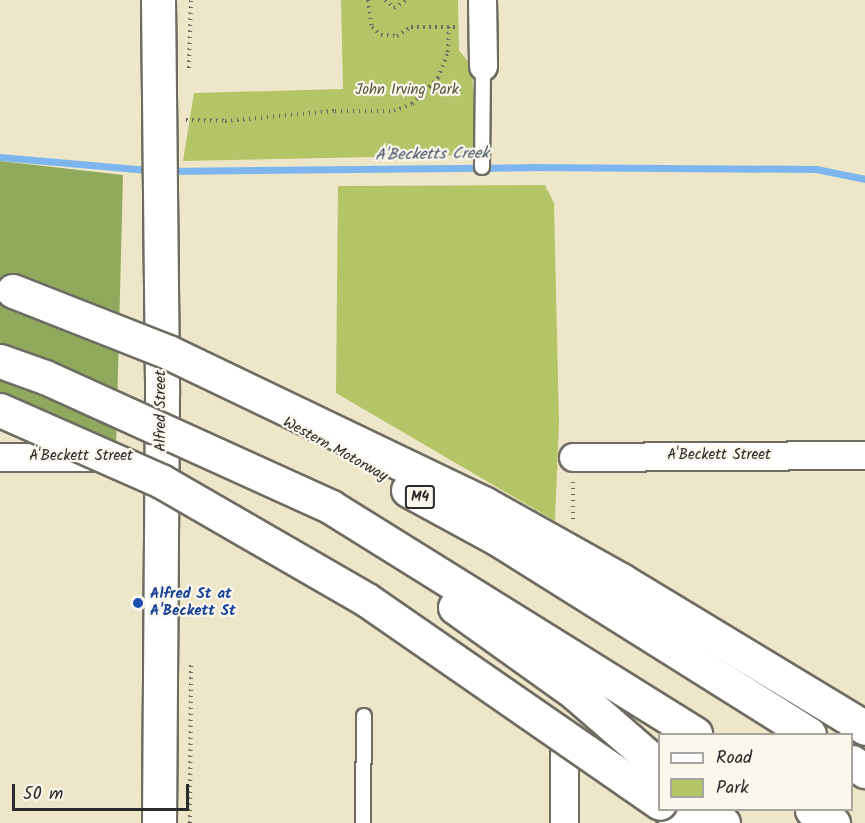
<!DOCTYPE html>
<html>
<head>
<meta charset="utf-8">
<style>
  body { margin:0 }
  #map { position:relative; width:865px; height:823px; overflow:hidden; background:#eee6c9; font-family:Kalam,sans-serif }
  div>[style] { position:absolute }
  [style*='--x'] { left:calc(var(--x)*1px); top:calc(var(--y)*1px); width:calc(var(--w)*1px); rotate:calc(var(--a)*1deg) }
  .green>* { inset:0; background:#b4c568 }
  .forest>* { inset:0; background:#8faa5c }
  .stream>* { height:7px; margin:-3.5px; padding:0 3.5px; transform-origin:3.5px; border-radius:3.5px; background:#7db6ee }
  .path>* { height:4px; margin-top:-2px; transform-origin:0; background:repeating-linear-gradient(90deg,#6f6c62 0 1.5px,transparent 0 6px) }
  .roads { filter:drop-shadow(2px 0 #6f6c62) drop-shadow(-2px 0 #6f6c62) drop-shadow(0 2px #6f6c62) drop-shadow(0 -2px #6f6c62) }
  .lane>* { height:14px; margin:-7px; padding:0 7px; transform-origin:7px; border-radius:7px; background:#fff }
  .street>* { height:27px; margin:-13.5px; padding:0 13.5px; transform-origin:13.5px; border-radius:13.5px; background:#fff }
  .secondary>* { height:33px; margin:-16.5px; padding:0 16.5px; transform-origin:16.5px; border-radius:16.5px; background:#fff }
  .highway>* { height:33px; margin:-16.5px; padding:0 16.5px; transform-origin:16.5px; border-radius:16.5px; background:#fff }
  .bridges { filter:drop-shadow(2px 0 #6f6c62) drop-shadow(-2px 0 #6f6c62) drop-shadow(0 2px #6f6c62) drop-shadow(0 -2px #6f6c62) }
  .highway-bridge>* { height:33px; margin:-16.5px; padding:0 16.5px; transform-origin:16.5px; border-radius:16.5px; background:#fff }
  .dots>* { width:16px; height:16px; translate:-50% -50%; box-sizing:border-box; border:3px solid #fbf7ec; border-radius:50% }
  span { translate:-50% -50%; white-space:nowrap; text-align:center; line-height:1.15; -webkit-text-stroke:4.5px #fbf7ec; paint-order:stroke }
  .shield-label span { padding:2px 4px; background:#fbf7ec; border:2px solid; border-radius:4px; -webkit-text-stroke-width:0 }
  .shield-label { font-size:14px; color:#2b2b2b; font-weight:700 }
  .park-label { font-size:15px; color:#54593d }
  .street-label { font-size:15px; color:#2b2b2b }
  .transit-label { font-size:15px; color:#164399; font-weight:700 }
  .left { translate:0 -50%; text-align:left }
  .water-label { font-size:16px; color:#456; font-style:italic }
  .legend { position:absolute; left:658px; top:733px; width:195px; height:78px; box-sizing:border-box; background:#fbf7ec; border:2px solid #a8a59f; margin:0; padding:8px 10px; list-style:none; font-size:18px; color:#2b2b2b }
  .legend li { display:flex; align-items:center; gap:12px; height:30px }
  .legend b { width:30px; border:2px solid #a8a59f }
  .scale { position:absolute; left:12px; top:784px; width:177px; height:27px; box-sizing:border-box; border:3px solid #2b2b2b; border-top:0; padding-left:8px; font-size:18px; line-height:21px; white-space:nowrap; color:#2b2b2b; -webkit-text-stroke:4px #fbf7ec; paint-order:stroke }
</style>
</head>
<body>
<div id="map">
  <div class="green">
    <i style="clip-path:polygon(341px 0,458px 0,459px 50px,472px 67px,475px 136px,471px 155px,183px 161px,194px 93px,343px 89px)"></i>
    <i style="clip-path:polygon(545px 185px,554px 203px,559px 423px,555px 521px,336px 393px,338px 186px)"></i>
  </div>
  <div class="forest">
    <i style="clip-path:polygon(0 161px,123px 175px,116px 450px,0 421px)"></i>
  </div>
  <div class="stream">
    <i style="--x:0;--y:157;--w:151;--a:5"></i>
    <i style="--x:167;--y:171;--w:362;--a:-0.6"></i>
    <i style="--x:529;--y:167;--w:287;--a:0.4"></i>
    <i style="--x:816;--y:169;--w:50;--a:11.5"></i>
  </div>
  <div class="path">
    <i style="--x:368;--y:0;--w:27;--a:82"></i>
    <i style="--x:372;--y:27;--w:12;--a:42"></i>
    <i style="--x:381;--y:35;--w:16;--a:4"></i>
    <i style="--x:397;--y:36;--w:17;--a:-33"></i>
    <i style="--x:411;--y:27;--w:47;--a:0"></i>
    <i style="--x:385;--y:0;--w:12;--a:42"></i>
    <i style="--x:394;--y:8;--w:15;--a:-32"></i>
    <i style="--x:189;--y:68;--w:68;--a:-88.3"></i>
    <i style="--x:186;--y:120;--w:39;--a:1"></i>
    <i style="--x:225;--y:121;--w:110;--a:-5.2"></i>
    <i style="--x:335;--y:111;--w:59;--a:0"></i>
    <i style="--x:394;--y:111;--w:19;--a:-21"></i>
    <i style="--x:412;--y:104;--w:37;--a:-45"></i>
    <i style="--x:438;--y:78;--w:28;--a:-69"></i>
    <i style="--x:448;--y:52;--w:25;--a:-88"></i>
    <i style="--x:573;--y:482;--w:40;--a:90"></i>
    <i style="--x:190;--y:823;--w:161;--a:-89.6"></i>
  </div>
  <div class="roads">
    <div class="lane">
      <i style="--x:482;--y:167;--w:101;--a:-89.4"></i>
      <i style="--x:363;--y:823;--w:107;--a:-89.5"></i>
    </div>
    <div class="street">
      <i style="--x:482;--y:0;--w:66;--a:89.1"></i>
      <i style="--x:0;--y:457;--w:101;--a:0"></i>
      <i style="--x:573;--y:457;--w:292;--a:-0.4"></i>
      <i style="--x:564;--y:823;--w:69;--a:-90"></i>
    </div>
    <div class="secondary">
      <i style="--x:158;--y:0;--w:394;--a:89.4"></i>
      <i style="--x:162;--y:394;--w:429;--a:90.4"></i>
    </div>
    <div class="highway">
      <i style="--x:852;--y:762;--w:16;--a:35"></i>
      <i style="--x:670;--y:810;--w:23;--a:34"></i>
      <i style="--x:708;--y:810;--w:20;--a:41"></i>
      <i style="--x:812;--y:810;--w:25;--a:32"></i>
    </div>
  </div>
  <div class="bridges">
    <div class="highway-bridge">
      <i style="--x:13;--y:291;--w:167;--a:21.5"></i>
      <i style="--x:168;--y:352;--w:352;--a:25.6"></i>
      <i style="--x:485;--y:504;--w:156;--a:29.2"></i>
      <i style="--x:621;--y:580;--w:285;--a:31.2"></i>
      <i style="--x:0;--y:361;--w:48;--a:19.6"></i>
      <i style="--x:45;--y:377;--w:314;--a:24.4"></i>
      <i style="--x:331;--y:507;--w:429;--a:31.9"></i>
      <i style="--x:0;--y:410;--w:176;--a:23.8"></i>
      <i style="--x:161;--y:481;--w:238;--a:30"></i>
      <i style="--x:367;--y:600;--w:356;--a:34.7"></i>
      <i style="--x:408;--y:490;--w:102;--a:28.6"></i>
      <i style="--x:498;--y:539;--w:367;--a:32.1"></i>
      <i style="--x:455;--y:607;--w:148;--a:35.6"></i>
      <i style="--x:575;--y:693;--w:113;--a:41"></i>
    </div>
  </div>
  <div class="dots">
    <i style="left:138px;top:603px;background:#1a4fb4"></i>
  </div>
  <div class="shield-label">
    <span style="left:420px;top:497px">M4</span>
  </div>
  <div class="park-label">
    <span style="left:407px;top:91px">John Irving Park</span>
  </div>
  <div class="street-label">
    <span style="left:162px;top:411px;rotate:-90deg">Alfred Street</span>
    <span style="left:335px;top:450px;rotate:29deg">Western Motorway</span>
    <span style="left:719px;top:456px">A'Beckett Street</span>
    <span style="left:81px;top:457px">A'Beckett Street</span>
  </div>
  <div class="transit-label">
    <span class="left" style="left:150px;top:603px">Alfred St at<br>A'Beckett St</span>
  </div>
  <div class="water-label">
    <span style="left:432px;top:155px;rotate:-1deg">A'Becketts Creek</span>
  </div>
  <ul class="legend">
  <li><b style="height:8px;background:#fff"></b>Road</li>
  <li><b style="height:16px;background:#b4c568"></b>Park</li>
  </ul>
  <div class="scale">50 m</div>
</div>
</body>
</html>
